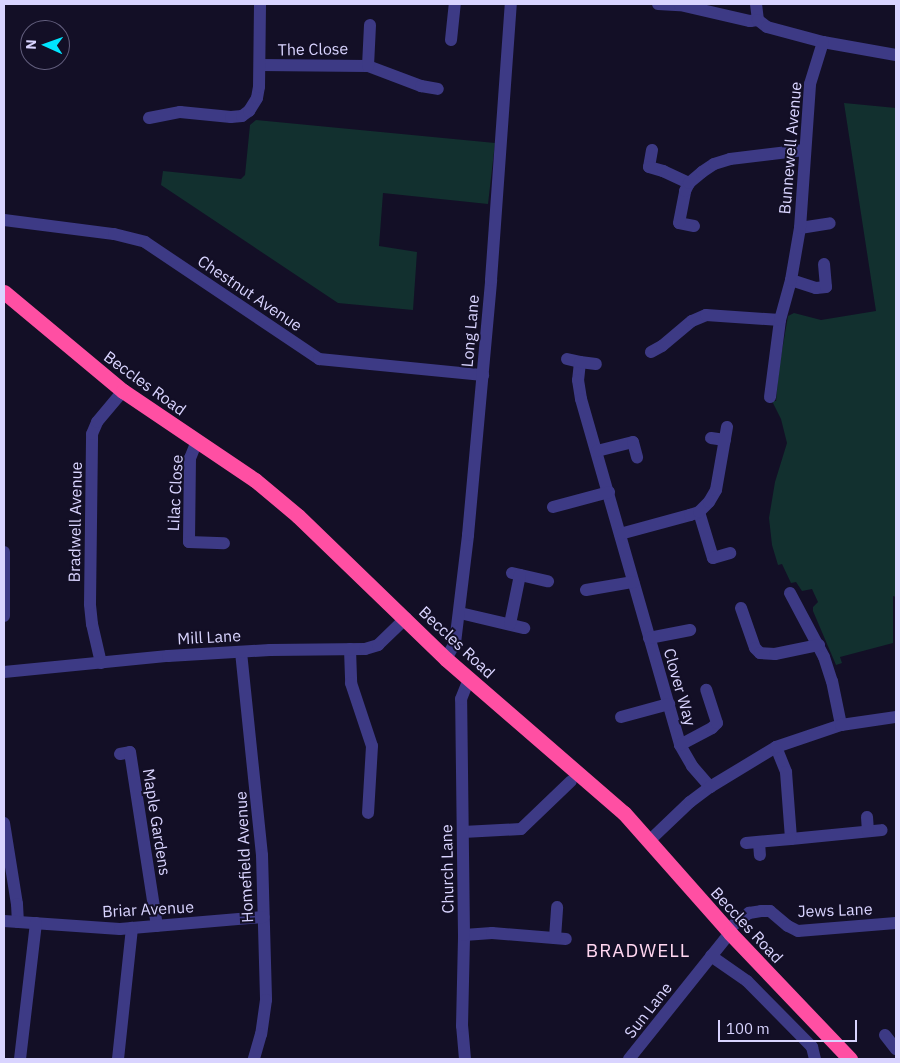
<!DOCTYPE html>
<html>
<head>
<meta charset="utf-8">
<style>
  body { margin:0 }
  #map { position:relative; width:900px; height:1063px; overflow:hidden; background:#130f26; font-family:"IBM Plex Sans",sans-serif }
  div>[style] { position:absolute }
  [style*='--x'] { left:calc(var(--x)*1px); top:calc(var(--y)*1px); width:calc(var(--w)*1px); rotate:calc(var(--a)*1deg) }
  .green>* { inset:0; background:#12302f }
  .minor>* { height:12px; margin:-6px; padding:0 6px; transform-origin:6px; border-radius:6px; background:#3d3a85 }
  .highway>* { height:15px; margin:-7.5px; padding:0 7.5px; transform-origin:7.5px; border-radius:7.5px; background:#ff4fa3 }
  span { translate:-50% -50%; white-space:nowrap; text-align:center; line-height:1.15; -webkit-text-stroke:4px #130f26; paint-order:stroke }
  .street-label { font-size:16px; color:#d9d4ff }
  .quarter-label { font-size:19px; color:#ffd6f0; letter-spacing:1px }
  .frame { position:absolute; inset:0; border:5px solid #d9d4ff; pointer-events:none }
  .north { position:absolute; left:20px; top:20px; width:50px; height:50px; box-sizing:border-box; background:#130f26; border:1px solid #625e7d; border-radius:50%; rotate:272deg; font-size:14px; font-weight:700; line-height:20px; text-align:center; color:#d9d4ff }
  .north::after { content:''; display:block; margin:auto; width:18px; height:22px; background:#00e5ff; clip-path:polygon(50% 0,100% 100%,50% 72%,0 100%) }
  .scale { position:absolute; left:718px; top:1020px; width:139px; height:22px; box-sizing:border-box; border:2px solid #d9d4ff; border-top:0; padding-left:6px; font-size:15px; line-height:18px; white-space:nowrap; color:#d9d4ff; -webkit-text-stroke:4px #130f26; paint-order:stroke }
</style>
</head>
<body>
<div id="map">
  <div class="green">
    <i style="clip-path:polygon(844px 103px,896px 108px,896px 597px,893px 596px,893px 643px,840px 657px,842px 663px,836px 665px,813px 611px,813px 607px,818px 602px,812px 589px,802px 591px,796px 582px,791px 583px,782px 564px,778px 565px,772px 545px,769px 518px,775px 482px,787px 443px,781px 419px,772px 401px,776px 401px,779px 368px,788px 316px,794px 313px,821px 320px,876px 311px)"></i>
    <i style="clip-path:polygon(256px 120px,495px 143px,488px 204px,383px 193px,379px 246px,417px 252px,413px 310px,338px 303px,161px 185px,163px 171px,241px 179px,245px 175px,250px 125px)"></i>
  </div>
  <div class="minor">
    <i style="--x:658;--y:4;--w:22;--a:3"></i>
    <i style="--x:680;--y:5;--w:72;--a:12.9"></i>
    <i style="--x:750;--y:21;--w:8;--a:-7"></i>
    <i style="--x:756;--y:4;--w:16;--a:83"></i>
    <i style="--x:758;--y:20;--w:11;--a:38"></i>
    <i style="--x:767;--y:27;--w:58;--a:15"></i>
    <i style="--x:823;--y:42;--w:74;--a:10.1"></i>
    <i style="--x:451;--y:40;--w:36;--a:-84"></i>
    <i style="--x:260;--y:65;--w:108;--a:0.5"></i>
    <i style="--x:368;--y:66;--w:57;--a:20.7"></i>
    <i style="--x:421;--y:86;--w:17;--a:10"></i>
    <i style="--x:368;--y:66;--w:41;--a:-87.2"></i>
    <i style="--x:149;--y:118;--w:32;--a:-11"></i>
    <i style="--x:180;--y:112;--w:51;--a:5.6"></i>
    <i style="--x:231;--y:117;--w:11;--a:-5"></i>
    <i style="--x:242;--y:116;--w:9;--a:-36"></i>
    <i style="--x:249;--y:111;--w:15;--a:-58"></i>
    <i style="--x:257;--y:98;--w:11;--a:-80"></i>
    <i style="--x:259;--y:87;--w:83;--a:-89.3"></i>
    <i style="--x:652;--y:150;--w:17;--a:100"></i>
    <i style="--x:649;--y:167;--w:15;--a:16"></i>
    <i style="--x:663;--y:171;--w:29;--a:25"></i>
    <i style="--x:4;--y:220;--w:111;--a:7.3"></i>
    <i style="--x:114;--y:234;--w:32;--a:14"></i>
    <i style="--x:145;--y:242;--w:210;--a:33.9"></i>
    <i style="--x:319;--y:359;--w:165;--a:5.6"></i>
    <i style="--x:694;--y:226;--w:15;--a:-169"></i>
    <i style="--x:679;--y:223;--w:33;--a:-79"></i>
    <i style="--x:685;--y:191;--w:9;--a:-63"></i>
    <i style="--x:689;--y:183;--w:17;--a:-40"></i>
    <i style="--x:702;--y:172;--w:14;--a:-34"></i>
    <i style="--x:714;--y:164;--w:17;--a:-17"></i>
    <i style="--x:730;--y:159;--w:75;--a:-6.9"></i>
    <i style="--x:800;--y:228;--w:30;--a:-9"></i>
    <i style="--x:791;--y:280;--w:26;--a:18"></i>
    <i style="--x:816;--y:288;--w:10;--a:-6"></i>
    <i style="--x:826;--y:287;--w:23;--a:-95"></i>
    <i style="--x:651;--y:352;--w:13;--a:-29"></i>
    <i style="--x:662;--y:346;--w:39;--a:-40"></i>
    <i style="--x:692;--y:321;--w:15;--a:-23"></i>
    <i style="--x:706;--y:315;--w:74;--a:3.9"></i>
    <i style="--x:567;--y:359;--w:13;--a:13"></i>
    <i style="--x:580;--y:362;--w:18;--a:96"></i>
    <i style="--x:578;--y:380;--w:19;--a:81"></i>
    <i style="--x:581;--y:399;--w:360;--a:74"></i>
    <i style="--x:680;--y:745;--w:24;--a:60"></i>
    <i style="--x:692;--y:766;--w:28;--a:49"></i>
    <i style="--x:580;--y:362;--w:16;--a:7"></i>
    <i style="--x:770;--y:397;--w:78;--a:-82.6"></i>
    <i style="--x:780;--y:320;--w:41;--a:-74.6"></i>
    <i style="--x:791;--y:280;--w:53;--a:-80.2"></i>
    <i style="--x:800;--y:228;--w:144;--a:-86"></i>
    <i style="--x:810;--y:84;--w:44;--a:-72.8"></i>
    <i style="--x:711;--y:438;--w:14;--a:8"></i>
    <i style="--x:197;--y:441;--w:18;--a:112"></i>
    <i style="--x:190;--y:458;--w:84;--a:90.7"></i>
    <i style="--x:189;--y:542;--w:35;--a:2"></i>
    <i style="--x:597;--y:451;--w:37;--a:-14"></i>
    <i style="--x:633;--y:442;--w:16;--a:75"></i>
    <i style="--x:553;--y:507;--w:58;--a:-15"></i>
    <i style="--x:699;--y:512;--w:48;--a:73.1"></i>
    <i style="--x:713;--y:558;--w:18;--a:-16"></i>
    <i style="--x:620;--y:534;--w:73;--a:-15.2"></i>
    <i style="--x:690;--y:515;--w:9;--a:-18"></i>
    <i style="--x:699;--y:512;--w:14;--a:-45"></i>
    <i style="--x:709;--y:502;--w:14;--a:-60"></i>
    <i style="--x:716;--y:490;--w:64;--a:-80.1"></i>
    <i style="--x:4;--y:552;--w:64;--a:90"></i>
    <i style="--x:512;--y:573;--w:37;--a:13"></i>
    <i style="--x:586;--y:590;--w:48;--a:-9.7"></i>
    <i style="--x:790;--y:593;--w:72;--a:62"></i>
    <i style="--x:824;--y:657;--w:25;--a:72"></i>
    <i style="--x:832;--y:681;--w:45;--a:78.4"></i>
    <i style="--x:741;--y:608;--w:42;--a:70.7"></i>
    <i style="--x:755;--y:648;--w:7;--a:45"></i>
    <i style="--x:760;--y:653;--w:15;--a:4"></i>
    <i style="--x:775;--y:654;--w:45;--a:-11.6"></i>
    <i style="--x:460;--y:613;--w:66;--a:13.2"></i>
    <i style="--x:510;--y:624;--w:50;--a:-78.5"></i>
    <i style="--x:649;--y:638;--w:42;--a:-11"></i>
    <i style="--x:350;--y:649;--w:34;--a:88"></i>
    <i style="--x:351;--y:683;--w:66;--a:71.6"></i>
    <i style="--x:372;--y:746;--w:67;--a:93.4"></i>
    <i style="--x:241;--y:652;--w:204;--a:84.1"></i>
    <i style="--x:262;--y:855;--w:145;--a:88.4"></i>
    <i style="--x:266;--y:1000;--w:34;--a:98"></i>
    <i style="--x:261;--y:1034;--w:26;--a:106"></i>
    <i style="--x:446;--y:659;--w:18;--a:-61"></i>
    <i style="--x:455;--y:643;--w:109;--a:-83.1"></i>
    <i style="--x:468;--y:535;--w:256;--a:-84.8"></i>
    <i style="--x:491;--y:280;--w:277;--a:-85.9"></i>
    <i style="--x:101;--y:663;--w:40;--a:-103"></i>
    <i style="--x:92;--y:624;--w:20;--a:-96"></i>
    <i style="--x:90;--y:604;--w:170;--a:-89.3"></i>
    <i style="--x:92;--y:434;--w:13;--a:-67"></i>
    <i style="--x:97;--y:422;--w:40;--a:-50"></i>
    <i style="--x:4;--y:672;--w:165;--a:-5.6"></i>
    <i style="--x:168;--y:656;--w:102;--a:-3.4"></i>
    <i style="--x:270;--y:650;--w:95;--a:-0.6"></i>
    <i style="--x:365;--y:649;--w:14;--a:-17"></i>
    <i style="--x:378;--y:645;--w:39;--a:-44"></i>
    <i style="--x:621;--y:717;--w:50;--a:-15.2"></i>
    <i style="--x:680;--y:745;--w:36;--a:-28"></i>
    <i style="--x:712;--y:728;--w:7;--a:-45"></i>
    <i style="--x:717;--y:723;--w:35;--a:-108"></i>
    <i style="--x:776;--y:747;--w:27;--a:68"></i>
    <i style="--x:786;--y:772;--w:67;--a:85.7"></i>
    <i style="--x:791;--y:839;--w:91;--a:-5.6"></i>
    <i style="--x:120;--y:754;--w:10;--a:-11"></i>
    <i style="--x:130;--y:752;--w:176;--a:81.2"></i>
    <i style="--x:867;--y:817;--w:14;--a:86"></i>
    <i style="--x:4;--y:823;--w:82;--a:80.9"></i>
    <i style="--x:17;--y:904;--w:18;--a:87"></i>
    <i style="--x:463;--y:832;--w:58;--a:-3"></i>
    <i style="--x:521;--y:829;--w:69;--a:-43.8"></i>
    <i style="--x:649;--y:841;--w:57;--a:-43.6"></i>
    <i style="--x:690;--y:802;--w:25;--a:-37"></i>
    <i style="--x:710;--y:787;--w:77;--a:-31.2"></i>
    <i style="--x:776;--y:747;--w:69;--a:-18.7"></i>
    <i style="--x:841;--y:725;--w:56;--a:-8.3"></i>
    <i style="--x:759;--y:842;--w:13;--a:86"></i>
    <i style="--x:746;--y:843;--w:45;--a:-5.1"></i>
    <i style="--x:4;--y:921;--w:116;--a:3.9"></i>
    <i style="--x:120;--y:929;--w:144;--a:-4.8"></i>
    <i style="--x:727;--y:930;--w:28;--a:-38"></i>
    <i style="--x:749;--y:913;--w:12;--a:-9"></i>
    <i style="--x:761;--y:911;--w:9;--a:0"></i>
    <i style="--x:770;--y:911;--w:23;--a:40"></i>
    <i style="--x:788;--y:926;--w:11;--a:27"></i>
    <i style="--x:798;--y:931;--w:98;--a:-4.7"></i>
    <i style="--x:464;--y:935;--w:28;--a:-4"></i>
    <i style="--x:492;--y:933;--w:74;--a:4.6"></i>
    <i style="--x:555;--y:938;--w:31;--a:-86"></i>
    <i style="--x:711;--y:956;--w:44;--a:34.8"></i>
    <i style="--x:747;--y:981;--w:93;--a:45.4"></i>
    <i style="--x:812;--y:1047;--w:12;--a:76"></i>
    <i style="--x:885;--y:1035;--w:18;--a:52"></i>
    <i style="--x:20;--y:1059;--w:137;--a:-83.3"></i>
    <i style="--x:118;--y:1059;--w:132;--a:-83.9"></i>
    <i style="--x:465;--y:1059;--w:33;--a:-95"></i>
    <i style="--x:462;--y:1026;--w:91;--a:-88.7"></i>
    <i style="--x:464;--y:935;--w:236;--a:-90.7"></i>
    <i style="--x:461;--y:699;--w:22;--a:-68"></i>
    <i style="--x:629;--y:1059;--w:161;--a:-51.3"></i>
  </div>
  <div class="highway">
    <i style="--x:4;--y:292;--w:155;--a:39.8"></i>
    <i style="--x:123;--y:391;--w:159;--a:34"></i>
    <i style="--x:255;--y:480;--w:56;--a:39.9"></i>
    <i style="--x:298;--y:516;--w:206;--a:44"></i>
    <i style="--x:446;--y:659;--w:235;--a:40.9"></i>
    <i style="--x:624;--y:813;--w:160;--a:48.5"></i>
    <i style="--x:730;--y:933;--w:174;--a:46.4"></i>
  </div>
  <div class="street-label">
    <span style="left:313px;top:49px;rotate:-1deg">The Close</span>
    <span style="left:790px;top:148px;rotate:-85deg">Bunnewell Avenue</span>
    <span style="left:250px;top:293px;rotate:34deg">Chestnut Avenue</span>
    <span style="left:470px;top:331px;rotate:-85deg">Long Lane</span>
    <span style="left:145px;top:383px;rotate:36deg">Beccles Road</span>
    <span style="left:175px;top:493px;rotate:-87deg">Lilac Close</span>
    <span style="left:75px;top:522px;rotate:-89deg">Bradwell Avenue</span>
    <span style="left:209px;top:637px;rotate:-3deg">Mill Lane</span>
    <span style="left:457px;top:642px;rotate:43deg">Beccles Road</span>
    <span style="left:680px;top:687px;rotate:74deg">Clover Way</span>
    <span style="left:157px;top:822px;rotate:81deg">Maple Gardens</span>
    <span style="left:244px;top:857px;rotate:-93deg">Homefield Avenue</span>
    <span style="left:447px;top:869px;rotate:-91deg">Church Lane</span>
    <span style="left:148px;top:909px;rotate:-3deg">Briar Avenue</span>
    <span style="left:835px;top:910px;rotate:-2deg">Jews Lane</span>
    <span style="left:747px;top:925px;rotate:47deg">Beccles Road</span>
    <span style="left:648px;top:1010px;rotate:-52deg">Sun Lane</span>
  </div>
  <div class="quarter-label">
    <span style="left:638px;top:951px">BRADWELL</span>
  </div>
  <div class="frame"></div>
  <div class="north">N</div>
  <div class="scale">100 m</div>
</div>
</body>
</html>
